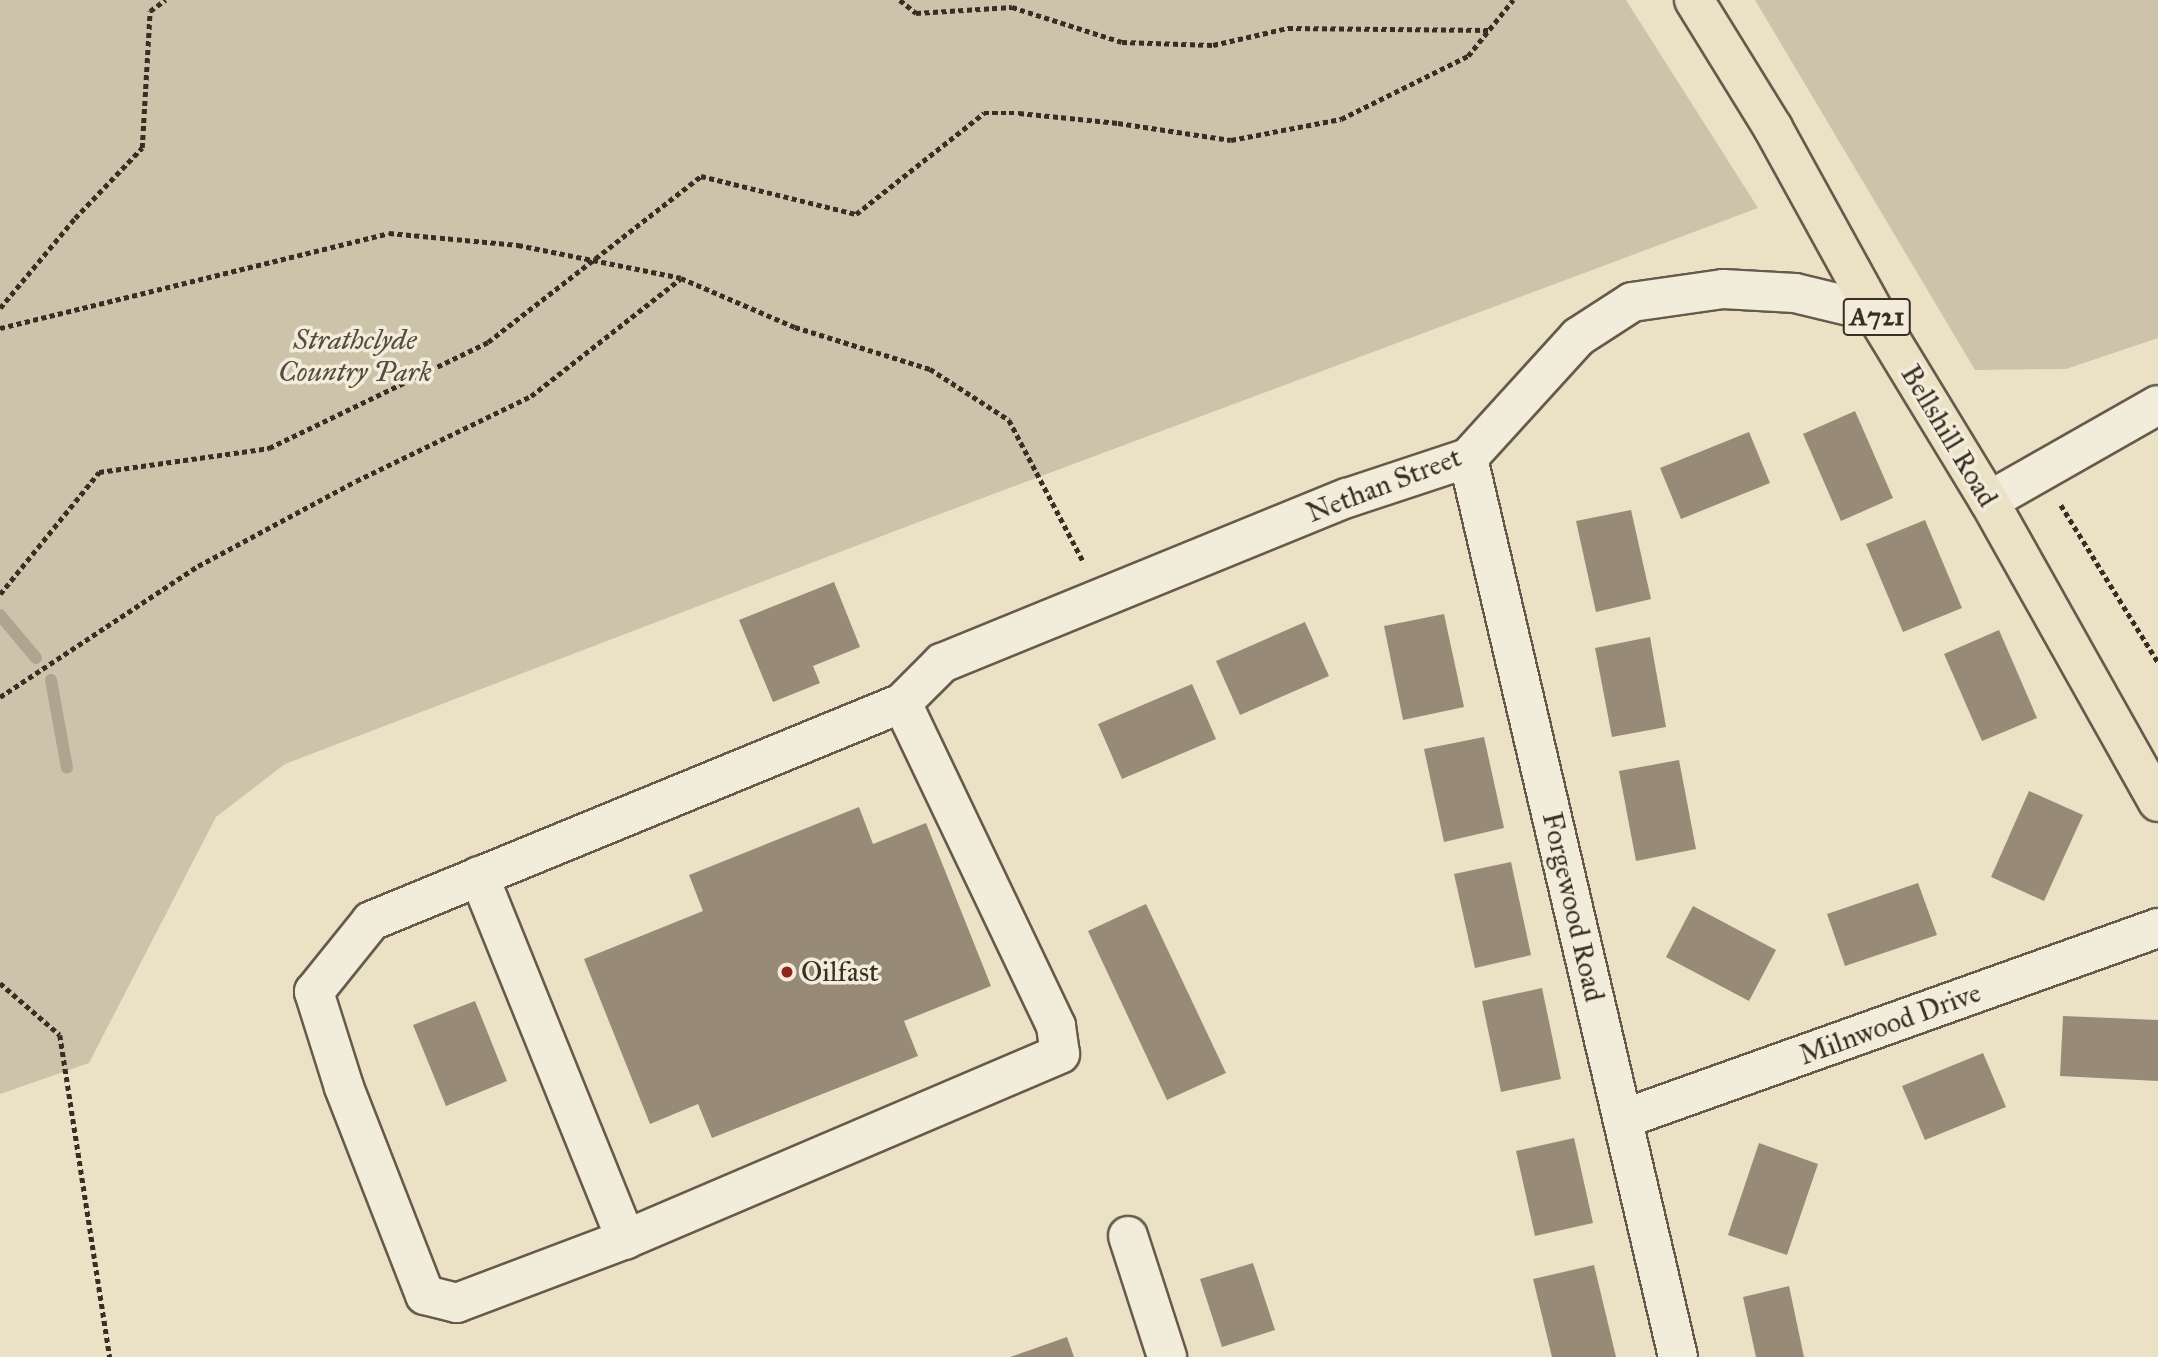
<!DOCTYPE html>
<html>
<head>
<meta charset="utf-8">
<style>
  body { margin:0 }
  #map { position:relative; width:2158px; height:1357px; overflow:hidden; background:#ebe2c6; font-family:"IM FELL Great Primer",serif }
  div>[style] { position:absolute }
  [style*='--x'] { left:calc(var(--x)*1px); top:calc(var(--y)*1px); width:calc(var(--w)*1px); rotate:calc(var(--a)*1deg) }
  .green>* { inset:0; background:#cdc3aa }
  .stream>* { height:12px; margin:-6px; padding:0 6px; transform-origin:6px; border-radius:6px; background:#afa48f }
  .building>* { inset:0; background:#978b78 }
  .path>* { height:4.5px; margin-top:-2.25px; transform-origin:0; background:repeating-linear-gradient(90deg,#3b2c24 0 5px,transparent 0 8.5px) }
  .roads { filter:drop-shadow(2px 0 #675a4c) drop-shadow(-2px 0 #675a4c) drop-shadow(0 2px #675a4c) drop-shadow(0 -2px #675a4c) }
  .minor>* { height:38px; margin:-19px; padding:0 19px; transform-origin:19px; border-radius:19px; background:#f2ecda }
  .major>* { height:38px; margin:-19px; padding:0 19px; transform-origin:19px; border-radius:19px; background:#ebe2c6 }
  .dots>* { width:19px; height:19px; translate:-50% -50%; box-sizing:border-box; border:4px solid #f2ecda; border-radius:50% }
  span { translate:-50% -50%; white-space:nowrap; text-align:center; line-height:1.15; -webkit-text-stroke:7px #f2ecda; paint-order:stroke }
  .shield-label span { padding:2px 5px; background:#f2ecda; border:2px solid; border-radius:5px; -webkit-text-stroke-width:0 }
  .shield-label { font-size:26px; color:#3b2c24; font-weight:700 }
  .park-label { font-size:28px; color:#584a3f; font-style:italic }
  .street-label { font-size:28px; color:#3b2c24 }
  .poi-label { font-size:28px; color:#3b2c24 }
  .left { translate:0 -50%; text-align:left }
</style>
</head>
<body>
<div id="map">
  <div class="green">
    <i style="clip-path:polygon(0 0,1626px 0,1758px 208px,916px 523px,285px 764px,216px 817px,89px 1063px,0 1094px)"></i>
    <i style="clip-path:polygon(1755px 0,2158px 0,2158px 338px,2066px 369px,1975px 370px)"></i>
  </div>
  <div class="stream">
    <i style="--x:0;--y:615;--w:56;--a:50.1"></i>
    <i style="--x:51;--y:680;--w:89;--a:79.7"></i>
  </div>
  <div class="building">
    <i style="clip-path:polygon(1855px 411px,1893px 498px,1841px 521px,1803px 434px)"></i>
    <i style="clip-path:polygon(1749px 432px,1770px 483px,1681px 519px,1660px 468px)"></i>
    <i style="clip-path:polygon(1631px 510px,1651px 599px,1596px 612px,1576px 521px)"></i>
    <i style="clip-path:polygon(1925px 520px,1962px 608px,1903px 632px,1866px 544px)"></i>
    <i style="clip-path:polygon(834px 582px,860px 647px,813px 666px,820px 683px,773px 702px,739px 620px)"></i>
    <i style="clip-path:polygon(1444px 614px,1464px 707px,1403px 720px,1384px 626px)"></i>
    <i style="clip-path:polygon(1305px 622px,1329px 676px,1240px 715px,1216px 661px)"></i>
    <i style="clip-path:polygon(1999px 630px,2037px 718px,1982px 741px,1944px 654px)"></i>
    <i style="clip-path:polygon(1650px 637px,1666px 727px,1612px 737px,1595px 648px)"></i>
    <i style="clip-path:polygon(1192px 684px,1216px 739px,1122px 779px,1098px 724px)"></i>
    <i style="clip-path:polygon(1484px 737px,1504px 828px,1444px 842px,1424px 749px)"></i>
    <i style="clip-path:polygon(1679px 760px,1696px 849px,1636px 861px,1619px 771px)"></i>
    <i style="clip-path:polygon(2029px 791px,2083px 815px,2044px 901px,1991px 877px)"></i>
    <i style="clip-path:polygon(859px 807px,873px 844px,926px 823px,991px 986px,904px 1021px,918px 1056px,712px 1138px,698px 1104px,650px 1124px,584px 959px,703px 911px,689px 875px)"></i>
    <i style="clip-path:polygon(1511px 862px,1531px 955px,1475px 968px,1454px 874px)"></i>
    <i style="clip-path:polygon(1918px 883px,1937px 935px,1845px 966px,1827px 914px)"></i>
    <i style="clip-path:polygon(1146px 904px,1226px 1073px,1167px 1100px,1088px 931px)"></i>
    <i style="clip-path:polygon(1693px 906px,1776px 950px,1749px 1001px,1666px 957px)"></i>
    <i style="clip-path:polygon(1542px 988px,1561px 1079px,1501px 1092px,1482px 1001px)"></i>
    <i style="clip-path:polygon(475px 1001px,507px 1081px,446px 1106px,413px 1025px)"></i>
    <i style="clip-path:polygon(2063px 1016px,2158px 1020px,2158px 1081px,2060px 1076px)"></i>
    <i style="clip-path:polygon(1983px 1053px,2006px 1107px,1925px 1140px,1902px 1086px)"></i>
    <i style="clip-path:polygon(1574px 1138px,1593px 1223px,1535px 1236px,1516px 1151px)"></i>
    <i style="clip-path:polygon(1759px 1143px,1818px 1164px,1787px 1255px,1728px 1235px)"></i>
    <i style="clip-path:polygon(1253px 1263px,1275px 1330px,1222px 1347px,1200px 1279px)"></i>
    <i style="clip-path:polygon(1594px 1265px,1616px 1357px,1552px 1357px,1533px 1279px)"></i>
    <i style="clip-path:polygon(1789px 1286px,1804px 1357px,1756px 1357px,1743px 1297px)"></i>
    <i style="clip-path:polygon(1067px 1337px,1074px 1357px,1010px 1357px)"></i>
  </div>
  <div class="path">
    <i style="--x:900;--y:0;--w:21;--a:39"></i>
    <i style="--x:916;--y:13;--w:96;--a:-3.6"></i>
    <i style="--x:1012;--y:7;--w:115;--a:17.7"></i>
    <i style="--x:1122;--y:42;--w:91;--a:1.9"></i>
    <i style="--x:1213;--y:45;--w:77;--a:-12.8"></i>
    <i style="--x:1288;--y:28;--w:201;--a:0.6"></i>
    <i style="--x:0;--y:308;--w:117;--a:-50.2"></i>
    <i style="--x:75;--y:218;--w:97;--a:-46.3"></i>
    <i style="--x:142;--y:148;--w:137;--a:-86.7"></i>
    <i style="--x:150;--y:11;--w:19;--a:-36"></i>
    <i style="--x:0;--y:328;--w:400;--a:-13.7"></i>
    <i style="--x:389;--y:233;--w:130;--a:5.3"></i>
    <i style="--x:518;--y:245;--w:166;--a:11.4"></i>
    <i style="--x:681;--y:278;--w:124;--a:23.3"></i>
    <i style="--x:795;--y:327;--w:141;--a:17.3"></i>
    <i style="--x:930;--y:369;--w:94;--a:32.8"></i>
    <i style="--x:1009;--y:420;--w:161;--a:62.3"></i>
    <i style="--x:2061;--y:505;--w:185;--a:58.3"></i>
    <i style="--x:0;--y:594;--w:157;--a:-50.9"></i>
    <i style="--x:99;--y:472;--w:172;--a:-8"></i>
    <i style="--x:269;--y:448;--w:243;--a:-25.8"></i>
    <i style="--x:488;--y:342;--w:270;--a:-37.9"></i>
    <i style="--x:701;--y:176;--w:160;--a:13.8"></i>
    <i style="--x:856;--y:214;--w:163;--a:-38.3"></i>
    <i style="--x:984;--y:113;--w:35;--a:0"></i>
    <i style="--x:1019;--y:113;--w:100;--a:5.8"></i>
    <i style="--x:1118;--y:123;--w:114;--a:8.6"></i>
    <i style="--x:1231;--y:140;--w:112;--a:-10.8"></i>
    <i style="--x:1341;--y:119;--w:142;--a:-26.4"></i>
    <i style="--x:1468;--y:56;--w:72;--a:-51.2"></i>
    <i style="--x:0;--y:697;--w:237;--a:-33.5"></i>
    <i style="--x:198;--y:566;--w:179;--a:-28.3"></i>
    <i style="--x:356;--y:481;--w:195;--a:-25.9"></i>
    <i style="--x:531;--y:396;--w:189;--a:-38.1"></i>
    <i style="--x:0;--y:983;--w:79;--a:40.9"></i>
    <i style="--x:60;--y:1035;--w:326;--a:81.2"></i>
  </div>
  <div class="roads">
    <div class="minor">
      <i style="--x:1468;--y:458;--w:923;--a:76.85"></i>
      <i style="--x:1989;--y:501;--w:194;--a:-29.6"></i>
      <i style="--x:902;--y:703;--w:358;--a:64.5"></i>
      <i style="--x:1056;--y:1026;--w:28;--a:82"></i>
      <i style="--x:1060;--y:1054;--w:472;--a:156.9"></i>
      <i style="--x:626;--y:1239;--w:181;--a:159.3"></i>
      <i style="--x:457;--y:1303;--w:33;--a:-166"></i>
      <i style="--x:425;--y:1295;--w:223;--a:-111.3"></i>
      <i style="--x:344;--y:1087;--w:100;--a:-107.5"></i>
      <i style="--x:314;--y:992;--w:91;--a:-51.2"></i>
      <i style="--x:371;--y:921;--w:574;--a:-22.32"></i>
      <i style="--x:902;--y:703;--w:57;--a:-45"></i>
      <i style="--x:942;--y:663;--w:437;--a:-22.2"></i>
      <i style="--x:1347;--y:498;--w:127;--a:-18.3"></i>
      <i style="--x:1468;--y:458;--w:164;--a:-47.7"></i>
      <i style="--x:1578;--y:337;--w:64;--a:-32.9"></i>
      <i style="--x:1632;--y:302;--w:92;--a:-8.1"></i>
      <i style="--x:1723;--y:289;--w:72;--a:3.2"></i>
      <i style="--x:1795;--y:293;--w:81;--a:13.5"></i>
      <i style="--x:479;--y:876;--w:392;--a:68"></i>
      <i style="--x:1623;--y:1119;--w:568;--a:-19.65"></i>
      <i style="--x:1128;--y:1236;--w:127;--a:72.1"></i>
    </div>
    <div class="major">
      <i style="--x:1694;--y:0;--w:150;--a:58.3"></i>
      <i style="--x:1773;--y:128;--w:210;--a:61.2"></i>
      <i style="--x:1874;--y:312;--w:221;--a:58.7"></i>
      <i style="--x:1989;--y:501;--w:345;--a:60.7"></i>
    </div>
  </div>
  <div class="dots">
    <i style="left:787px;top:972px;background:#8f2418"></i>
  </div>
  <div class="shield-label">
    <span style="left:1877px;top:317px">A721</span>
  </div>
  <div class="park-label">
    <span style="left:355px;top:356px">Strathclyde<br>Country Park</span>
  </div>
  <div class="street-label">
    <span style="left:1949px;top:436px;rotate:59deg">Bellshill Road</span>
    <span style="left:1384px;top:485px;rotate:-21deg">Nethan Street</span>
    <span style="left:1573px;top:907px;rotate:77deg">Forgewood Road</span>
    <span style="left:1890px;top:1024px;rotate:-20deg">Milnwood Drive</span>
  </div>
  <div class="poi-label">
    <span class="left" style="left:801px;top:972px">Oilfast</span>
  </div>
</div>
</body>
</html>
